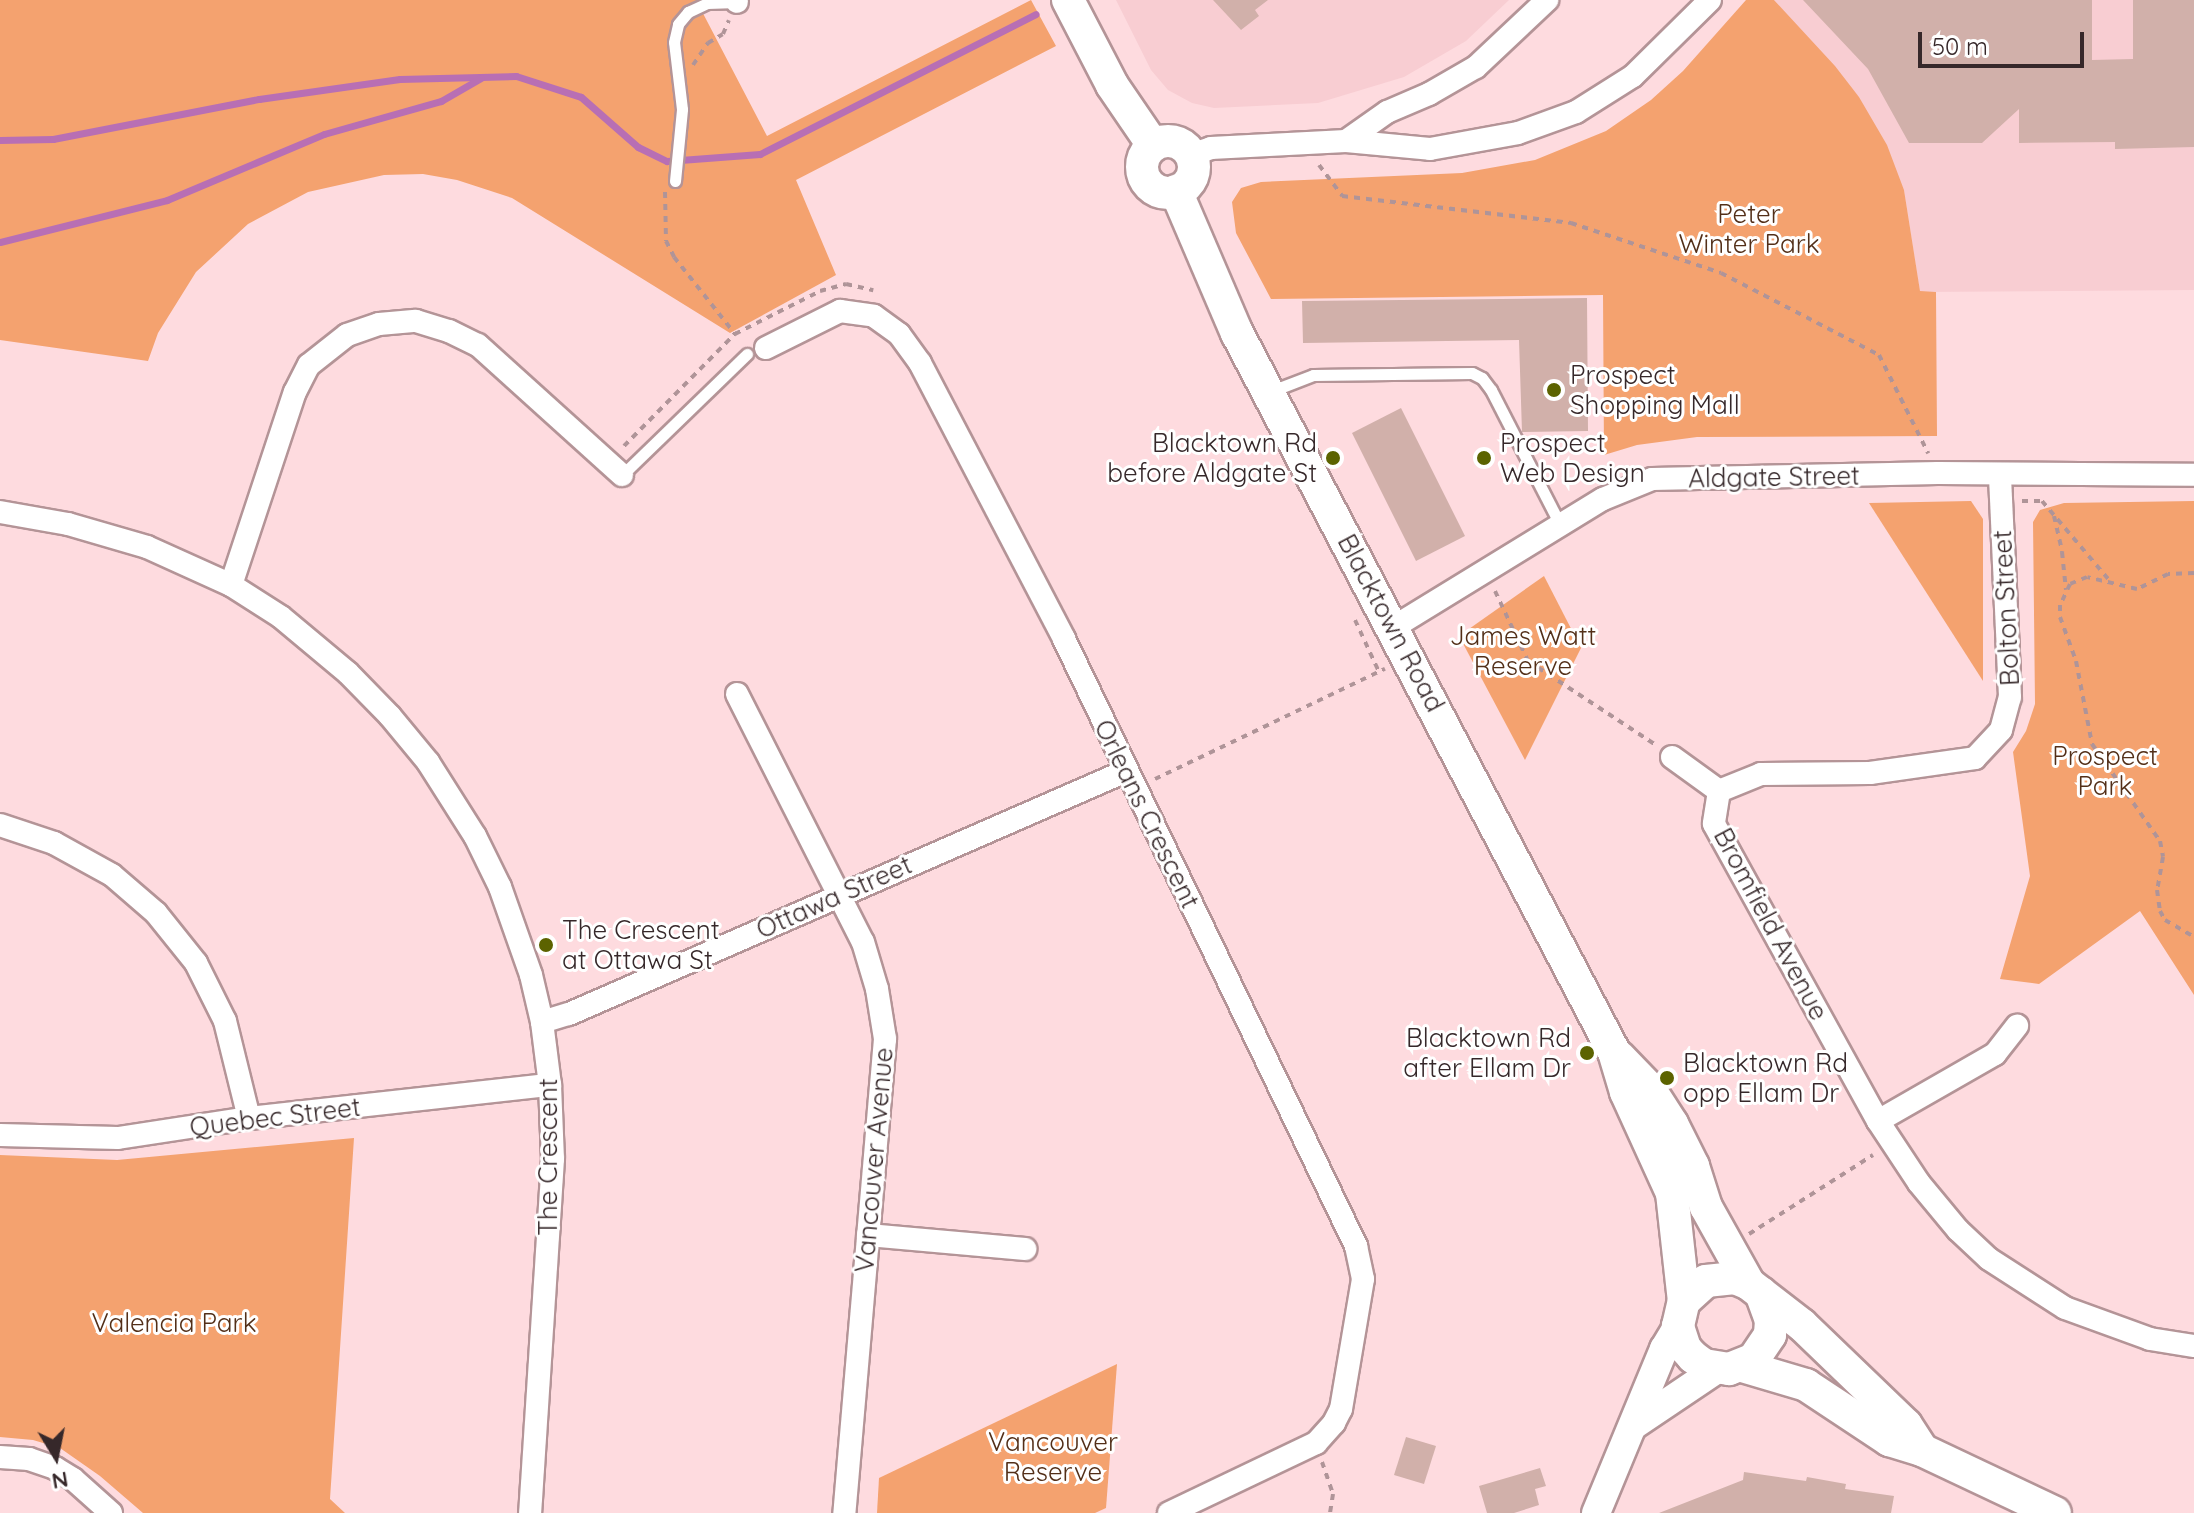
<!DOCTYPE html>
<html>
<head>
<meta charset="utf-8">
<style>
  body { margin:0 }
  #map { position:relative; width:2194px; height:1513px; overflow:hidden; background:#fedbdf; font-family:Quicksand,sans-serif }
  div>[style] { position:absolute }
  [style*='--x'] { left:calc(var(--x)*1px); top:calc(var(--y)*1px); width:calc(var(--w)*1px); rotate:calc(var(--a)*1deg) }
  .built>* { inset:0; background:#f8cdd2 }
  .green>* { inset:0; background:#f4a26f }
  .stream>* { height:7px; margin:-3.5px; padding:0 3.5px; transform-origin:3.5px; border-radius:3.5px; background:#b86fb4 }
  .building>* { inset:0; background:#d1b0aa }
  .path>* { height:4px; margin-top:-2px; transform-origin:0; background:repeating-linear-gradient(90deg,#af9498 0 6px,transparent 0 12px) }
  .roads { filter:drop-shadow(2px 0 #b49497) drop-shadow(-2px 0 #b49497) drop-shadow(0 2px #b49497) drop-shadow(0 -2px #b49497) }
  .service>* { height:11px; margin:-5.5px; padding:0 5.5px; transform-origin:5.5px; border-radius:5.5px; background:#fff }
  .minor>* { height:22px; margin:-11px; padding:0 11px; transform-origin:11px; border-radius:11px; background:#fff }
  .tertiary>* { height:28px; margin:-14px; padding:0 14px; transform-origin:14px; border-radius:14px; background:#fff }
  .secondary>* { height:32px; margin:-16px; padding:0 16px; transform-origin:16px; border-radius:16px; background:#fff }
  .secondary>.ring { margin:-16px; padding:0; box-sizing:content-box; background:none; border:32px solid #fff; border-radius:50% }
  .dots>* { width:22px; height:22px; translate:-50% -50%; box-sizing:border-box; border:4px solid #fff; border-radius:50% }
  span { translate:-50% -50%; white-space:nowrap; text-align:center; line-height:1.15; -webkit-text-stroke:6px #fff; paint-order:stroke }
  .park-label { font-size:26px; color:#532f18 }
  .poi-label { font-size:26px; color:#36282a }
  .left { translate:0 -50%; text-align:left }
  .right { translate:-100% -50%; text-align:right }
  .street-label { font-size:26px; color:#36282a }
  .north { position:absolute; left:16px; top:1417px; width:80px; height:80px; -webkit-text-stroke:6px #fff; paint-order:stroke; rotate:170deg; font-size:22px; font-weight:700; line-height:32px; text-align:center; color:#36282a }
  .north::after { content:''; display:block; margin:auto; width:28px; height:36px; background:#36282a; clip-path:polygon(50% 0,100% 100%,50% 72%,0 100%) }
  .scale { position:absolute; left:1918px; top:32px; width:166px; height:36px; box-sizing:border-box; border:4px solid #36282a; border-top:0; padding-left:10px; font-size:24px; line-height:28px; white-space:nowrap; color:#36282a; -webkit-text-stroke:6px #fff; paint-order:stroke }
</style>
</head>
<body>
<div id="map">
  <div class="built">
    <i style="clip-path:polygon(1116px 0,1509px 0,1466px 41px,1404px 77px,1318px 103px,1214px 108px,1192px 103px,1168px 90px,1151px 70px)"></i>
    <i style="clip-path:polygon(1774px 0,2194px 0,2194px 290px,1920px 292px,1904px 190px,1859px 97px)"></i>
  </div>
  <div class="green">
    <i style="clip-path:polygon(0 0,696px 0,767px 136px,1031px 0,1056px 46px,796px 180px,836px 275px,730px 333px,512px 198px,457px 180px,423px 174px,384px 175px,308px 192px,248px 224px,196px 272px,158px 333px,148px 361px,0 340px)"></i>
    <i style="clip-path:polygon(1746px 0,1774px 0,1835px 66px,1859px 97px,1887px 145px,1904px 190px,1920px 291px,1936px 292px,1937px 436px,1697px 437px,1637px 445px,1604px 455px,1603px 295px,1271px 299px,1236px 233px,1232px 202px,1241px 188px,1261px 182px,1462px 173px,1535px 160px,1606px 131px,1651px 100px,1683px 71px)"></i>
    <i style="clip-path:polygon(1971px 501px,1983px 519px,1983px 681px,1869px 503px)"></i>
    <i style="clip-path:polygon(2194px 501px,2194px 995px,2140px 911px,2039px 984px,2000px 979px,2030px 876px,2013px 752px,2026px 731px,2035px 704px,2033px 522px,2040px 510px,2064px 503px)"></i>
    <i style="clip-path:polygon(1544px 576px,1581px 648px,1525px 760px,1459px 636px)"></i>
    <i style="clip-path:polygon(354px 1138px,330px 1499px,345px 1513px,143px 1513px,100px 1476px,60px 1448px,33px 1440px,0 1437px,0 1155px,117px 1160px)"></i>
    <i style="clip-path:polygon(1117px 1364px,1106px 1508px,1095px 1513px,877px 1513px,879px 1478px)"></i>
  </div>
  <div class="stream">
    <i style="--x:0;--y:140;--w:53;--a:-1.1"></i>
    <i style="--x:53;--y:139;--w:210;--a:-11"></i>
    <i style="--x:259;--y:99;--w:142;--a:-8.1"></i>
    <i style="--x:400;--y:79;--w:116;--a:-1.5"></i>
    <i style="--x:516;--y:76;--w:68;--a:17.9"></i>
    <i style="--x:581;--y:97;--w:76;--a:41.3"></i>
    <i style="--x:638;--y:147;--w:32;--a:26"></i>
    <i style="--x:667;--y:161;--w:93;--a:-4.3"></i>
    <i style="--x:760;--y:154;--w:309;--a:-26.9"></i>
    <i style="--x:0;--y:242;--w:172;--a:-14.1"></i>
    <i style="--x:167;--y:200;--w:170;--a:-22.8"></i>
    <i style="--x:324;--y:134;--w:122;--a:-15.8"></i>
    <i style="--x:441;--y:101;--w:46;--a:-29.9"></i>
  </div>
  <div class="building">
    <i style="clip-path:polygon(1213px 0,1268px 0,1255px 10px,1259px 16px,1241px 30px)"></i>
    <i style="clip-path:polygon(1803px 0,2092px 0,2092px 60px,2133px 59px,2133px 0,2194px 0,2194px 147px,2115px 149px,2115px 142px,2019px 143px,2019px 109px,1982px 143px,1909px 143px,1868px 69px)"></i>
    <i style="clip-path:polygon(1587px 298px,1588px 431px,1522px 432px,1519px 340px,1303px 343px,1302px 301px)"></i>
    <i style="clip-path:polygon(1401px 408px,1465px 536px,1416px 561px,1352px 433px)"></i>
    <i style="clip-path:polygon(1406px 1437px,1436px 1446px,1424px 1484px,1394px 1475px)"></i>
    <i style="clip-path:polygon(1540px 1468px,1546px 1486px,1535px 1489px,1539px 1505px,1514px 1513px,1487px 1513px,1479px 1486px)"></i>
    <i style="clip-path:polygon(1744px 1472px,1806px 1481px,1807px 1477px,1846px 1484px,1845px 1489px,1894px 1496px,1891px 1513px,1659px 1513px,1743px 1480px)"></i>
  </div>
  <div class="path">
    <i style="--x:693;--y:65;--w:27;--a:-56"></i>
    <i style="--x:708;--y:43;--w:17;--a:-31"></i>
    <i style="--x:723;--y:34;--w:15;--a:-67"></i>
    <i style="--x:1319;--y:165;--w:39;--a:53"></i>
    <i style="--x:1342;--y:196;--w:231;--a:6.7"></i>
    <i style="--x:1571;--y:223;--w:158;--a:18.4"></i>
    <i style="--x:1721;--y:273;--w:178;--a:27.4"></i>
    <i style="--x:1879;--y:355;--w:110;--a:63.4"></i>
    <i style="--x:665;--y:192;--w:49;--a:88.8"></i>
    <i style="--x:666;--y:241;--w:18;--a:63"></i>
    <i style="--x:674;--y:257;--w:98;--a:51.6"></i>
    <i style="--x:624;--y:446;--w:158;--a:-45.3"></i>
    <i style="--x:735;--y:334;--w:95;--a:-26.8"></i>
    <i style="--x:820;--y:291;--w:27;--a:-15"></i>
    <i style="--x:846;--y:284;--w:28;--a:13"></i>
    <i style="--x:2022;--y:501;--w:20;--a:0"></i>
    <i style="--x:2042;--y:501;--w:104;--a:49.7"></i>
    <i style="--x:2054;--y:516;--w:37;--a:77"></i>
    <i style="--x:2062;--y:552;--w:38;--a:84"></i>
    <i style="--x:2194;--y:573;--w:26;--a:178"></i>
    <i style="--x:2168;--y:574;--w:34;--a:154"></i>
    <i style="--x:2137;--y:589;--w:51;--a:-166.5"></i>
    <i style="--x:2087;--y:577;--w:18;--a:158"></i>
    <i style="--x:2070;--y:584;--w:23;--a:115"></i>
    <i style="--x:2060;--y:605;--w:12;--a:90"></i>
    <i style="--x:2060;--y:617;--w:47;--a:70"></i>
    <i style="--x:2076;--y:661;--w:85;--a:79.1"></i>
    <i style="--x:2092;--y:744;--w:118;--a:55"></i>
    <i style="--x:2160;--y:841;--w:16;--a:79"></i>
    <i style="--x:2163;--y:857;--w:34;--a:100"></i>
    <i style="--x:2157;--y:890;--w:21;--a:82"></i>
    <i style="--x:2160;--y:911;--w:10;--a:61"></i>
    <i style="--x:2165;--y:920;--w:34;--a:30"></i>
    <i style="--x:1495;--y:591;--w:77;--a:64.8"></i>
    <i style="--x:1528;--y:661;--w:153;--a:33.3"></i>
    <i style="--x:1355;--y:620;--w:57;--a:65.2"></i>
    <i style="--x:1155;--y:779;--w:255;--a:-25.6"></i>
    <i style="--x:1749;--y:1234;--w:147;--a:-32.5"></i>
    <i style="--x:1322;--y:1462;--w:34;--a:71"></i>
    <i style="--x:1333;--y:1494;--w:19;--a:99"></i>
  </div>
  <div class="roads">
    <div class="service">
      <i style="--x:675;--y:181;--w:72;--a:-84.4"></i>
      <i style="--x:682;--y:109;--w:67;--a:-96.8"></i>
      <i style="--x:674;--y:42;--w:18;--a:-77"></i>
      <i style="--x:678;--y:24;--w:16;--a:-50"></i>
      <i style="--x:688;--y:12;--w:21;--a:-25"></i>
      <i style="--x:707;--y:3;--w:30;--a:-2"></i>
      <i style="--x:1269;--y:392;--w:47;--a:-21.1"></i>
      <i style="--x:1313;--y:375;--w:159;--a:-0.7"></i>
      <i style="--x:1472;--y:373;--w:11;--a:27"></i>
      <i style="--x:1482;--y:378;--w:15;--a:53"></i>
      <i style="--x:1491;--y:390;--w:151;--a:62.8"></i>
      <i style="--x:622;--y:475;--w:174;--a:-44.1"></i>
    </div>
    <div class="minor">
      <i style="--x:736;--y:0;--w:2;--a:63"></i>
      <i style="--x:1346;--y:141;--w:50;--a:-35.3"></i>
      <i style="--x:1387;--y:112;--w:46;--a:-23.2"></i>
      <i style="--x:1429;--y:94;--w:54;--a:-29.9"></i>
      <i style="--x:1476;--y:67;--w:98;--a:-43.3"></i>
      <i style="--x:1191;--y:155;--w:21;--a:-19"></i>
      <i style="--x:1211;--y:148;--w:135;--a:-3"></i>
      <i style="--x:1346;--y:141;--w:84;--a:5.4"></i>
      <i style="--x:1430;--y:149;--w:89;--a:-10.3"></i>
      <i style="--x:1518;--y:133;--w:62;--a:-19.9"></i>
      <i style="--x:1576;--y:112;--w:67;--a:-32.3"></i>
      <i style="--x:1633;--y:76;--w:108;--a:-44.6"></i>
      <i style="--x:766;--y:348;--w:83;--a:-26.6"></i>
      <i style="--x:840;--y:311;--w:34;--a:8"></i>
      <i style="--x:874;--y:316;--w:31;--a:36"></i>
      <i style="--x:899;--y:334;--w:36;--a:54"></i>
      <i style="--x:920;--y:363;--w:311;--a:62.4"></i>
      <i style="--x:1064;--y:639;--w:674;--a:64.31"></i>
      <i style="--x:1356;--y:1246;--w:34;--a:78"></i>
      <i style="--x:1363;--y:1279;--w:132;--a:99.6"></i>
      <i style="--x:1341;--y:1409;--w:16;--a:117"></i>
      <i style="--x:1334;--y:1423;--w:27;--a:132"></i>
      <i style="--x:1316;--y:1443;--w:163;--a:154.5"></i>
      <i style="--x:0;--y:512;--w:69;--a:10"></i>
      <i style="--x:68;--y:524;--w:82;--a:16.2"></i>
      <i style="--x:147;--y:547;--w:92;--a:24.3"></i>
      <i style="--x:231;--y:585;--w:59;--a:32.6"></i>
      <i style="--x:281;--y:617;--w:87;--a:39.9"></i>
      <i style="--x:348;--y:673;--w:60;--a:45.7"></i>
      <i style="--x:390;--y:716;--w:60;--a:50.4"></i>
      <i style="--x:428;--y:762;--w:88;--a:57.6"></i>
      <i style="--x:475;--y:836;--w:57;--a:63.9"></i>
      <i style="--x:500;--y:887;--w:93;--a:70.6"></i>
      <i style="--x:531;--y:975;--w:48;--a:76.8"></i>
      <i style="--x:542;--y:1022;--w:64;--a:82.8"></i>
      <i style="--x:550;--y:1085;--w:74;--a:87.7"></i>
      <i style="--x:553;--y:1159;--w:355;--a:93.7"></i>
      <i style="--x:231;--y:585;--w:203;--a:-71.7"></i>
      <i style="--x:295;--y:392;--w:30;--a:-63"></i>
      <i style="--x:309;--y:365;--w:48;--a:-38.3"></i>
      <i style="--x:347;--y:335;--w:34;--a:-19"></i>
      <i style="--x:379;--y:324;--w:37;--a:-5"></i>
      <i style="--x:416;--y:321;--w:34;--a:17"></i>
      <i style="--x:449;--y:331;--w:32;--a:26"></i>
      <i style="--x:478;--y:345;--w:194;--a:42.1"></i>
      <i style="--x:1394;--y:627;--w:245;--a:-31.5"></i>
      <i style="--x:1603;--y:499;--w:53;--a:-22.2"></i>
      <i style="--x:1652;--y:479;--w:286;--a:-1.2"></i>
      <i style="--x:1938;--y:473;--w:256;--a:0.4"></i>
      <i style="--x:737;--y:694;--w:278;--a:63.1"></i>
      <i style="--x:863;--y:942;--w:49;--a:73.4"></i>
      <i style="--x:877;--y:989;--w:51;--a:80.9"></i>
      <i style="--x:885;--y:1039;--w:476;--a:94.9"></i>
      <i style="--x:1672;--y:757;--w:58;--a:35.9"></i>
      <i style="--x:1719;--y:791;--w:33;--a:99"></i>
      <i style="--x:1714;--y:824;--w:339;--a:61.1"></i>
      <i style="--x:1878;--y:1121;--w:74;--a:56.5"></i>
      <i style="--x:1919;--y:1183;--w:61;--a:50.3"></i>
      <i style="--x:1958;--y:1230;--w:42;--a:43.1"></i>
      <i style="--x:1989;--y:1259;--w:90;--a:32.8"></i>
      <i style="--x:2065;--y:1308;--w:90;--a:20"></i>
      <i style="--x:2150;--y:1339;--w:45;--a:9"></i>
      <i style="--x:1719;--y:791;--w:45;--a:-22"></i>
      <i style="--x:1761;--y:774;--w:109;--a:-0.5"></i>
      <i style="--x:1870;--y:773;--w:106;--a:-8.1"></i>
      <i style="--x:1975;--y:758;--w:38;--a:-47"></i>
      <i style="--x:2001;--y:730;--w:34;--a:-75"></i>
      <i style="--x:2010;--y:697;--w:222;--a:-92.6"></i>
      <i style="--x:0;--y:825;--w:57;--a:18.4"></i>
      <i style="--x:54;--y:843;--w:66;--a:28.9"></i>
      <i style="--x:112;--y:875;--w:58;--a:40.8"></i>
      <i style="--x:156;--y:913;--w:64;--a:51.3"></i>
      <i style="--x:196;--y:963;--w:65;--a:63.4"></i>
      <i style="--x:225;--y:1021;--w:100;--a:76.1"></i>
      <i style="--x:542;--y:1022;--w:28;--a:-17"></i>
      <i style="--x:569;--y:1014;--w:608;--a:-23.57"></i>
      <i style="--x:1878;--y:1121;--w:135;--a:-29.8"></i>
      <i style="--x:1995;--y:1054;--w:36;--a:-52"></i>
      <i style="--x:0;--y:1135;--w:118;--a:1.5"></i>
      <i style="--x:118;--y:1138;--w:133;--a:-8.7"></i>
      <i style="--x:249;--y:1118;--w:303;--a:-6.3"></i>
      <i style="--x:868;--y:1235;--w:158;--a:5.1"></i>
      <i style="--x:0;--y:1457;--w:29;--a:4"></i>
      <i style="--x:29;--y:1459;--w:28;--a:19"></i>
      <i style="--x:55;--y:1468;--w:21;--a:31"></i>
      <i style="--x:73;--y:1479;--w:51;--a:41.8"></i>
    </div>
    <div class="tertiary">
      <i style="--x:1634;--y:1425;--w:100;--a:-34"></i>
      <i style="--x:1596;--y:1513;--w:178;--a:-67.5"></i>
      <i style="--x:1664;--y:1349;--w:27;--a:-59"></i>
    </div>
    <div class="secondary">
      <i style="--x:1068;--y:0;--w:96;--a:62.6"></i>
      <i style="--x:1112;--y:85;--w:73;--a:55.7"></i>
      <i class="ring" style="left:1142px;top:141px;width:20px;height:20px"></i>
      <i style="--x:1176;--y:191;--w:155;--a:66.8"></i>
      <i style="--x:1237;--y:333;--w:812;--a:62.33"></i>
      <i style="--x:1614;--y:1052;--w:42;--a:73.3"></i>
      <i style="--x:1626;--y:1092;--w:111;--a:65.5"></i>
      <i style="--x:1672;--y:1193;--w:109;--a:83.7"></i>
      <i style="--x:1619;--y:1057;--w:43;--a:45.9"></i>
      <i style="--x:1649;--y:1088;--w:43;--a:57.4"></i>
      <i style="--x:1672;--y:1124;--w:47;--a:63.4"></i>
      <i style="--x:1693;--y:1166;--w:43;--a:72.4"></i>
      <i style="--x:1706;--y:1207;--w:88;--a:60.8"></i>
      <i style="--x:1761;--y:1293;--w:29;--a:70"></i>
      <i style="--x:1771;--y:1320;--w:15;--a:94"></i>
      <i style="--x:1770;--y:1335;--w:29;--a:124"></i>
      <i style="--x:1754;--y:1359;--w:27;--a:158"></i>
      <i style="--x:1729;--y:1369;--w:25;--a:-171"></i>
      <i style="--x:1704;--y:1365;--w:14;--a:-144"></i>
      <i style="--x:1693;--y:1357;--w:12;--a:-132"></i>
      <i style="--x:1685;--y:1348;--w:23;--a:-108"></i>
      <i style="--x:1678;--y:1326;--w:26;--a:-77"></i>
      <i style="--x:1684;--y:1301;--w:30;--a:-42"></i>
      <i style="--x:1706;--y:1281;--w:29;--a:-6"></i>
      <i style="--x:1735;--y:1278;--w:15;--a:23"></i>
      <i style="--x:1749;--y:1284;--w:67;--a:37.7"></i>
      <i style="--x:1802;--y:1325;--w:144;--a:43.9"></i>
      <i style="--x:1906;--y:1425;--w:30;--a:57"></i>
      <i style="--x:1742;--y:1366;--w:67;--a:16.5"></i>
      <i style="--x:1806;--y:1385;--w:100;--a:33.5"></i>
      <i style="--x:1889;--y:1440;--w:34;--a:17"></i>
      <i style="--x:1922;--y:1450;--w:147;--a:25.3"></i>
    </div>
  </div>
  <div class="dots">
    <i style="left:1554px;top:390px;background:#5c6300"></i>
    <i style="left:1333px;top:458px;background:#5c6300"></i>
    <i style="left:1484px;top:458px;background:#5c6300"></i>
    <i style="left:546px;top:945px;background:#5c6300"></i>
    <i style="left:1587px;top:1053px;background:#5c6300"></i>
    <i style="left:1667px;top:1078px;background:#5c6300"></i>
  </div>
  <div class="park-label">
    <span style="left:1749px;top:229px">Peter<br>Winter Park</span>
    <span style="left:1523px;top:651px">James Watt<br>Reserve</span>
    <span style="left:2105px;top:771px">Prospect<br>Park</span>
    <span style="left:174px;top:1323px">Valencia Park</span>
    <span style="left:1053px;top:1457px">Vancouver<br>Reserve</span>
  </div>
  <div class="poi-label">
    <span class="left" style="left:1570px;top:390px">Prospect<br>Shopping Mall</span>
    <span class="right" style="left:1317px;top:458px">Blacktown Rd<br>before Aldgate St</span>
    <span class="left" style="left:1500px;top:458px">Prospect<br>Web Design</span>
    <span class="left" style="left:562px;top:945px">The Crescent<br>at Ottawa St</span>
    <span class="right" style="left:1571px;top:1053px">Blacktown Rd<br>after Ellam Dr</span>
    <span class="left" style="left:1683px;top:1078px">Blacktown Rd<br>opp Ellam Dr</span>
  </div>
  <div class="street-label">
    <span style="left:1774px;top:477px;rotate:-1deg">Aldgate Street</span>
    <span style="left:2006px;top:608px;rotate:-93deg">Bolton Street</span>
    <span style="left:1391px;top:623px;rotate:62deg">Blacktown Road</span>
    <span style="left:1147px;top:814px;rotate:64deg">Orleans Crescent</span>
    <span style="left:834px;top:897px;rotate:-24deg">Ottawa Street</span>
    <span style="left:1771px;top:924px;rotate:62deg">Bromfield Avenue</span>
    <span style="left:275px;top:1117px;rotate:-7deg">Quebec Street</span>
    <span style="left:548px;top:1157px;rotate:-90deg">The Crescent</span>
    <span style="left:874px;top:1160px;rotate:-85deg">Vancouver Avenue</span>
  </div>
  <div class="north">N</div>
  <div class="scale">50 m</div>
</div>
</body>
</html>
